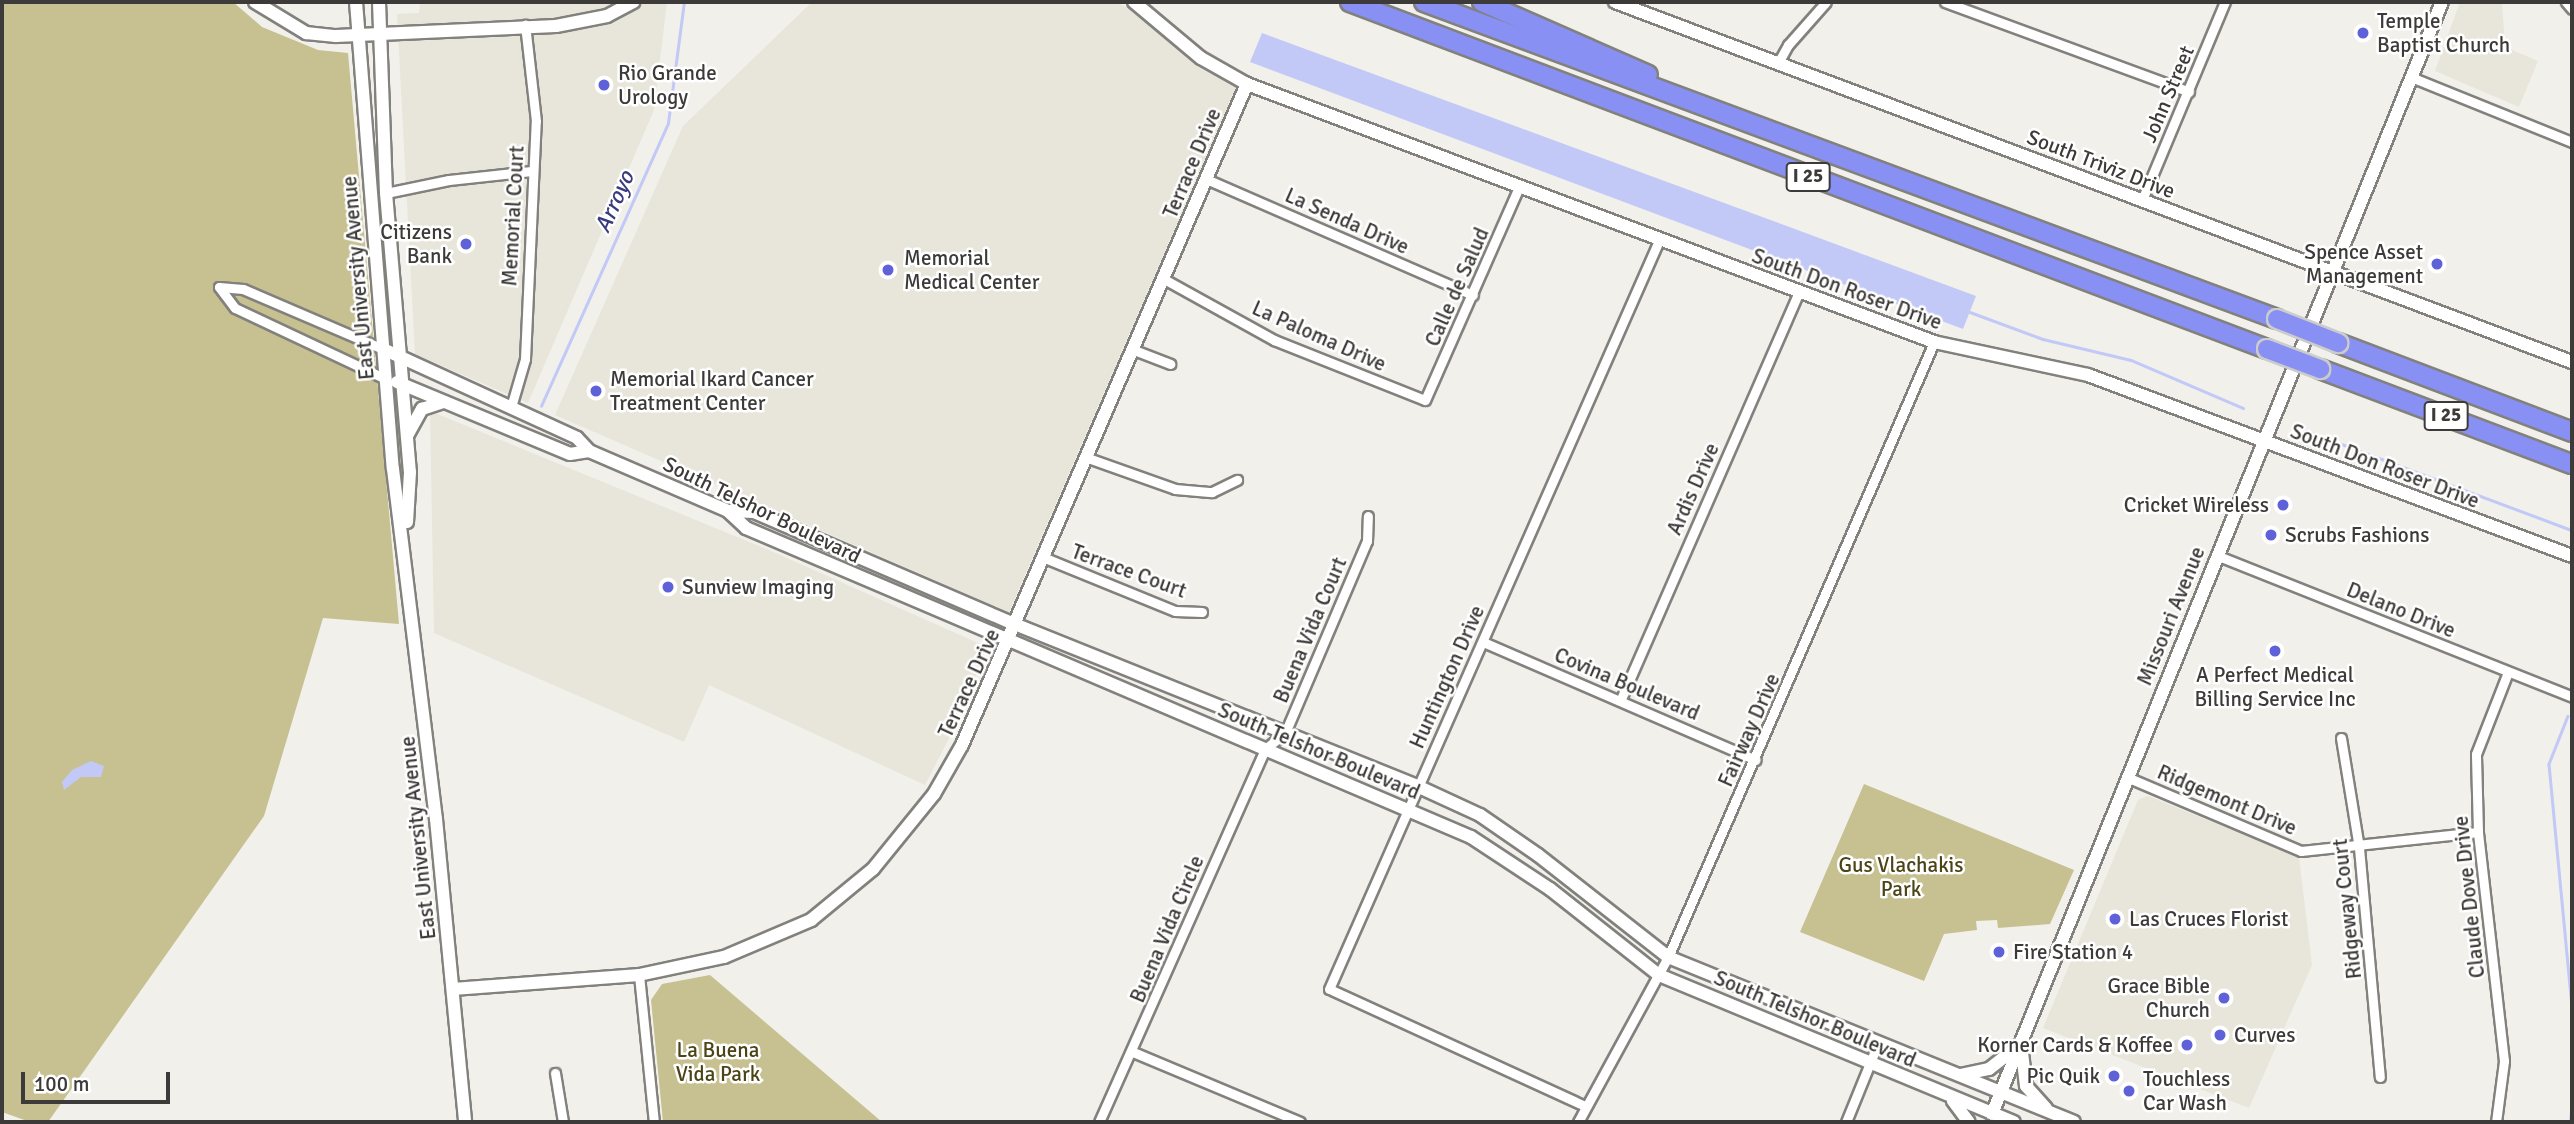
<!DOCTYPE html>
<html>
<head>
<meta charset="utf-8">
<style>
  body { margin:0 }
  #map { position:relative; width:2574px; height:1124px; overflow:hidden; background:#f1f0eb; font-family:Signika,sans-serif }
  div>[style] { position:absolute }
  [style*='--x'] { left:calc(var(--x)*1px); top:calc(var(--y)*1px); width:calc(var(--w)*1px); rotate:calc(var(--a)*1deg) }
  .built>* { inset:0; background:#e8e6da }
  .green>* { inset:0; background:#c7c091 }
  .water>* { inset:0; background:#c2c9f6 }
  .stream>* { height:2.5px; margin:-1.25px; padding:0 1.25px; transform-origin:1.25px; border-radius:1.25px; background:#c2c9f6 }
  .roads { filter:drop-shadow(2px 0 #82817d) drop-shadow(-2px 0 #82817d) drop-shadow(0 2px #82817d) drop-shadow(0 -2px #82817d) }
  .minor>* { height:9px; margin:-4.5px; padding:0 4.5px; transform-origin:4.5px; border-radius:4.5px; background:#fff }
  .tertiary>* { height:12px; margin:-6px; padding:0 6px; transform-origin:6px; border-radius:6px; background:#fff }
  .secondary>* { height:12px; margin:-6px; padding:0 6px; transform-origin:6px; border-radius:6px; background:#fff }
  .motorway>* { height:18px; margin:-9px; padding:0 9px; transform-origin:9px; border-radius:9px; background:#8890f3 }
  .bridges { filter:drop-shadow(2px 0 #ccc) drop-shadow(-2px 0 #ccc) drop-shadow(0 2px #ccc) drop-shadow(0 -2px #ccc) }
  .motorway-bridge>* { height:18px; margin:-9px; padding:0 9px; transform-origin:9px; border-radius:9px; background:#8890f3 }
  .dots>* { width:19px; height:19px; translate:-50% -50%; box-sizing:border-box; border:4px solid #fff; border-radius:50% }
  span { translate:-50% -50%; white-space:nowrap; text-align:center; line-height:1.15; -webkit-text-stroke:5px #fff; paint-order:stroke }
  .shield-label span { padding:2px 5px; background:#fff; border:2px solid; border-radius:5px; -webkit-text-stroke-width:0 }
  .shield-label { font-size:19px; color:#3c3b39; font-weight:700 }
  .poi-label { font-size:21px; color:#3c3b39 }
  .left { translate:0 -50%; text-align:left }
  .right { translate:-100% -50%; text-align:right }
  .street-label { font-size:21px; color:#3c3b39 }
  .park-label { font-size:21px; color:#4c4416 }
  .water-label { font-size:23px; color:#393b7d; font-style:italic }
  .frame { position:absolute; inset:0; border:4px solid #3c3b39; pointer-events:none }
  .scale { position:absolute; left:21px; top:1072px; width:149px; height:32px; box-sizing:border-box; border:4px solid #3c3b39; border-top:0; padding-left:9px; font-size:21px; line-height:24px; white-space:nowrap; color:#3c3b39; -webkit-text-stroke:5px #fff; paint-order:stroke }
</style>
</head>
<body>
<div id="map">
  <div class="built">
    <i style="clip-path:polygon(420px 2px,667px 2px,654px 110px,528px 403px,415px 354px,397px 14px,419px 13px)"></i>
    <i style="clip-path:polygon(812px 2px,1114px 2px,1134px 10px,1196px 66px,1236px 87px,1009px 612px,555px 415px,683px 126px)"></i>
    <i style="clip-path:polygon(2460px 2px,2502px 2px,2505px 47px,2538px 61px,2519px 107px,2435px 71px)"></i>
    <i style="clip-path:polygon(430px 411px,769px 550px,987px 647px,960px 717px,925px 785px,709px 685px,684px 742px,434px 633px)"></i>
    <i style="clip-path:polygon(2148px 796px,2299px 857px,2312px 965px,2249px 1108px,2043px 1028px,2138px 800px)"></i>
  </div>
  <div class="green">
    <i style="clip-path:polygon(2px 2px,233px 2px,262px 27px,318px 50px,348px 53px,399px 624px,323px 618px,264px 816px,48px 1122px,30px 1122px,2px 1112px)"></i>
    <i style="clip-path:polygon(1864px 784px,2074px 870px,2050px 924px,1998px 928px,1997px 920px,1976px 921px,1977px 930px,1944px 934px,1924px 981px,1800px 932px)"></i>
    <i style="clip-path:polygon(710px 975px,882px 1122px,663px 1122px,651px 1000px,662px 984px)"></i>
  </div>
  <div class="water">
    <i style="clip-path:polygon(1262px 33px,1727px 204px,1976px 296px,1963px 329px,1250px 62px)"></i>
    <i style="clip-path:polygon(91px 761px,104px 766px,101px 777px,81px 777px,64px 790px,62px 782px,72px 770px)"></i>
  </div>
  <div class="stream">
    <i style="--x:1970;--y:312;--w:78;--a:20.3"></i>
    <i style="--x:2043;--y:339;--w:90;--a:13.4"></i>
    <i style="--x:2131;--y:360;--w:122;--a:23.2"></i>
    <i style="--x:541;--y:406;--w:310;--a:-65.8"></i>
    <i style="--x:668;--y:123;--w:122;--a:-82.5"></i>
    <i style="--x:2296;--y:427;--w:295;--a:20.5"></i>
    <i style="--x:2568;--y:716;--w:52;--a:111.6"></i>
    <i style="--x:2549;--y:764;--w:245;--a:84.6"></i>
    <i style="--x:2;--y:1122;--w:3;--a:0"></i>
    <i style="--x:2570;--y:1122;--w:23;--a:-85"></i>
  </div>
  <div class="roads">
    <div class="minor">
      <i style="--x:1945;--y:2;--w:260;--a:20.2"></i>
      <i style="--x:2566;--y:2;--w:9;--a:49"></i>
      <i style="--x:1778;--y:63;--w:21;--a:-61"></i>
      <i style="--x:1788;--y:45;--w:57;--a:-48.5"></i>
      <i style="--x:2411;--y:77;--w:174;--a:22"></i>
      <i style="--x:1206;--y:179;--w:291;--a:23.5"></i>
      <i style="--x:386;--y:193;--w:64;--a:-11.7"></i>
      <i style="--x:449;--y:180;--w:83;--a:-6.2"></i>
      <i style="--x:2142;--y:200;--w:215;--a:-67.3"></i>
      <i style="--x:1164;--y:279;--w:126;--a:29"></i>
      <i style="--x:1274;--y:340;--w:162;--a:21.7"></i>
      <i style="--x:1425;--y:400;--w:233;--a:-66.2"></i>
      <i style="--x:219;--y:287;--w:26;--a:53"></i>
      <i style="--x:235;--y:308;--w:167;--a:25.2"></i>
      <i style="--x:219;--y:287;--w:24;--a:5"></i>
      <i style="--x:243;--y:289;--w:152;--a:23.2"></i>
      <i style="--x:1134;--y:350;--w:39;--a:21"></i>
      <i style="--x:511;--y:407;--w:50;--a:-73.7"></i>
      <i style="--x:525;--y:359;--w:238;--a:-87.4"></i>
      <i style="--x:536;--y:121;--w:97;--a:-96.5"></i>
      <i style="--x:1088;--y:458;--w:92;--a:19.6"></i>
      <i style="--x:1175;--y:489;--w:37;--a:5"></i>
      <i style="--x:1212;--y:492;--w:28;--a:-26"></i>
      <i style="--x:2216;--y:555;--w:383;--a:21.7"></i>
      <i style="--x:1045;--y:558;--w:140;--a:22.2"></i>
      <i style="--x:1175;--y:611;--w:27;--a:2"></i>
      <i style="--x:1483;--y:642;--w:297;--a:23.4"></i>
      <i style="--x:1621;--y:699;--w:443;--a:-66.4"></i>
      <i style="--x:2341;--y:738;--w:111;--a:80.7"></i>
      <i style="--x:2359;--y:848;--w:230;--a:84.8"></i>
      <i style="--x:2129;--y:778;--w:187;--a:23"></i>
      <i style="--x:2301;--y:851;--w:178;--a:-6.1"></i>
      <i style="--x:639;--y:975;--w:148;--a:84.2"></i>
      <i style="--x:1133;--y:1052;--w:181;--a:22.7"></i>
      <i style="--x:555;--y:1073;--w:50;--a:80.7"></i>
      <i style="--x:1585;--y:1106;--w:281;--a:-155.4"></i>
      <i style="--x:1329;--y:989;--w:821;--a:-66.21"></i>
      <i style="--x:1099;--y:1122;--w:408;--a:-66"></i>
      <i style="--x:1265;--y:749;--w:26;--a:-39"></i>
      <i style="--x:1285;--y:733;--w:209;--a:-66.9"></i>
      <i style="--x:1367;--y:541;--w:25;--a:-88"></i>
      <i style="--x:1578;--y:1122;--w:188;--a:-61.4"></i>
      <i style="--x:1668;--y:957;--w:670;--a:-66.61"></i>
      <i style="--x:1846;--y:1122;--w:85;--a:-67.9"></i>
      <i style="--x:2496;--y:1122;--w:62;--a:-82.5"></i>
      <i style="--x:2504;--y:1061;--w:230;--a:-96.5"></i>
      <i style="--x:2478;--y:832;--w:78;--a:-91.5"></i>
      <i style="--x:2476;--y:754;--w:88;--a:-68.7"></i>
    </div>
    <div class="tertiary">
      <i style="--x:255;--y:2;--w:60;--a:31.3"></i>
      <i style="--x:306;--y:33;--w:30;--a:6"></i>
      <i style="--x:336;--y:36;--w:220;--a:-2.6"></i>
      <i style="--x:556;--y:26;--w:52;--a:-11.1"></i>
      <i style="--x:607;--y:16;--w:30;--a:-28"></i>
      <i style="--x:1134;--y:2;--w:87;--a:39.9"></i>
      <i style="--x:1201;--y:58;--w:53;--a:29.5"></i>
      <i style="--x:1247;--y:84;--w:734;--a:20.58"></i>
      <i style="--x:1934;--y:342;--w:157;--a:12.1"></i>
      <i style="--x:2088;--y:375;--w:517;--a:20.5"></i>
      <i style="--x:1615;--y:2;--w:1022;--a:20.62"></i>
      <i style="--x:453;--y:989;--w:187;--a:-4.3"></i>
      <i style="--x:639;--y:975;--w:87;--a:-12"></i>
      <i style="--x:724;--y:957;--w:95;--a:-23"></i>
      <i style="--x:811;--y:920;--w:80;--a:-39.4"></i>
      <i style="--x:873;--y:869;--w:97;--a:-50.9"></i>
      <i style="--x:934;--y:794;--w:56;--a:-60.3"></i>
      <i style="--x:962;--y:745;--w:720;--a:-66.68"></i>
    </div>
    <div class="secondary">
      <i style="--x:356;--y:2;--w:468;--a:85.5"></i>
      <i style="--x:393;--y:469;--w:353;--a:83"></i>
      <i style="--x:436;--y:819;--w:304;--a:84.5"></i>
      <i style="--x:379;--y:2;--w:191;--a:87.9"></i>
      <i style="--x:386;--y:193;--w:280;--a:85.1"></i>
      <i style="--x:410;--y:472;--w:50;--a:93.4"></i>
      <i style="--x:383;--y:349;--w:213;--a:24.6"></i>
      <i style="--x:577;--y:438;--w:18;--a:47"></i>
      <i style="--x:589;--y:451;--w:151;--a:23.3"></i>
      <i style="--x:728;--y:511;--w:25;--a:43"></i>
      <i style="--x:746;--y:528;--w:788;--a:23.08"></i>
      <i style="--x:1471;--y:837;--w:95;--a:33.4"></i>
      <i style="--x:1550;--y:889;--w:139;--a:38.3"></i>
      <i style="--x:1659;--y:975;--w:384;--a:22.5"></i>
      <i style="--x:397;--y:382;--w:187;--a:22.6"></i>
      <i style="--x:570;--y:454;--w:19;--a:-9"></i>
      <i style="--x:408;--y:434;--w:29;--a:-61"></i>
      <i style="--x:422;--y:409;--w:23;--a:-18"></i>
      <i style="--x:728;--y:511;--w:26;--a:2"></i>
      <i style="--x:754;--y:512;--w:286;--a:23.3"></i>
      <i style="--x:1017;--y:625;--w:431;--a:21.9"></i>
      <i style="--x:1417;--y:786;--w:69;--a:24.7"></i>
      <i style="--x:1480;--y:815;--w:70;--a:34.6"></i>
      <i style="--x:1538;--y:855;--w:165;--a:38.1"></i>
      <i style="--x:1668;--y:957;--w:438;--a:22.1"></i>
      <i style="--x:2021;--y:1044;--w:42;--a:83.2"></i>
      <i style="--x:2026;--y:1086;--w:30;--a:48"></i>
      <i style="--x:1960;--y:1075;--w:30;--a:-12"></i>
      <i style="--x:1989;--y:1069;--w:36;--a:-38"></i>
      <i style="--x:1953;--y:1101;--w:26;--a:53"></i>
      <i style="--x:1992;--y:1114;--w:1200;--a:-67.97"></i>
    </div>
    <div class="motorway">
      <i style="--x:1350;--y:2;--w:980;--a:20.73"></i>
      <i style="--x:1424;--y:2;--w:910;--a:20.39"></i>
      <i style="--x:1482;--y:2;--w:181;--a:23.7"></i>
      <i style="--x:2338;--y:343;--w:250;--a:20.8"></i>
      <i style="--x:2320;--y:369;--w:269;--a:20.7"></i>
    </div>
  </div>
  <div class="bridges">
    <div class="motorway-bridge">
      <i style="--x:2277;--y:319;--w:66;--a:21.5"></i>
      <i style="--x:2267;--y:349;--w:57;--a:20.7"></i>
    </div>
  </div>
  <div class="dots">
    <i style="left:2363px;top:33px;background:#5f61d9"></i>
    <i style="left:604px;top:85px;background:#5f61d9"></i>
    <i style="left:466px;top:244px;background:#5f61d9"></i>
    <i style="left:2437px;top:264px;background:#5f61d9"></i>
    <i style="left:888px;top:270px;background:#5f61d9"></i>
    <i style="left:596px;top:391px;background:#5f61d9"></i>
    <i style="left:2283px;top:505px;background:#5f61d9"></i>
    <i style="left:2271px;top:535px;background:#5f61d9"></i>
    <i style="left:668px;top:587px;background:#5f61d9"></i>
    <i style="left:2275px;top:651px;background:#5f61d9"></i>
    <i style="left:2115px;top:919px;background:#5f61d9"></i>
    <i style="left:1999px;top:952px;background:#5f61d9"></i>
    <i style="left:2224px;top:998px;background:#5f61d9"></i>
    <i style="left:2220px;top:1035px;background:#5f61d9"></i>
    <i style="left:2187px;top:1045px;background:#5f61d9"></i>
    <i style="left:2114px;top:1076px;background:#5f61d9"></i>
    <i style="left:2129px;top:1091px;background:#5f61d9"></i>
  </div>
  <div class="shield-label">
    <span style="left:1808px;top:177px">I 25</span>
    <span style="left:2446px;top:416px">I 25</span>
  </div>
  <div class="poi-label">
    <span class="left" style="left:2377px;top:33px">Temple<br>Baptist Church</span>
    <span class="left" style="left:618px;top:85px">Rio Grande<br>Urology</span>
    <span class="right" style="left:452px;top:244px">Citizens<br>Bank</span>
    <span class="right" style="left:2423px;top:264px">Spence Asset<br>Management</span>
    <span class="left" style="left:904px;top:270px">Memorial<br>Medical Center</span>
    <span class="left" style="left:610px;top:391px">Memorial Ikard Cancer<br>Treatment Center</span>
    <span class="right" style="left:2269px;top:505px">Cricket Wireless</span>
    <span class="left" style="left:2285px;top:535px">Scrubs Fashions</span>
    <span class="left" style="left:682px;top:587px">Sunview Imaging</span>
    <span style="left:2275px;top:687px">A Perfect Medical<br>Billing Service Inc</span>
    <span class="left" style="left:2129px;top:919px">Las Cruces Florist</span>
    <span class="left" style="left:2013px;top:952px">Fire Station 4</span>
    <span class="right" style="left:2210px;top:998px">Grace Bible<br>Church</span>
    <span class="left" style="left:2234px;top:1035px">Curves</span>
    <span class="right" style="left:2173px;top:1045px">Korner Cards &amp; Koffee</span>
    <span class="right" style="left:2100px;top:1076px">Pic Quik</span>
    <span class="left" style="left:2143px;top:1091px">Touchless<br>Car Wash</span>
  </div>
  <div class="street-label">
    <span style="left:2168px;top:94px;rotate:-67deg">John Street</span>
    <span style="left:1192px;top:163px;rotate:-67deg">Terrace Drive</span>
    <span style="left:2101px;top:164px;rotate:21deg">South Triviz Drive</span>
    <span style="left:513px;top:216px;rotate:-87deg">Memorial Court</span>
    <span style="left:1347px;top:221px;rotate:24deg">La Senda Drive</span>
    <span style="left:358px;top:278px;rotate:-95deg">East University Avenue</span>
    <span style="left:1457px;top:287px;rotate:-66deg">Calle de Salud</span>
    <span style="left:1847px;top:289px;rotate:20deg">South Don Roser Drive</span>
    <span style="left:1319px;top:336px;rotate:24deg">La Paloma Drive</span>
    <span style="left:2385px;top:466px;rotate:21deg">South Don Roser Drive</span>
    <span style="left:1693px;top:489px;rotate:-66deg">Ardis Drive</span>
    <span style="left:762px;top:510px;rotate:26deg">South Telshor Boulevard</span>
    <span style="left:1129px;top:571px;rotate:20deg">Terrace Court</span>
    <span style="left:2401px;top:610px;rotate:22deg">Delano Drive</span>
    <span style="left:2171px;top:616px;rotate:-68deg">Missouri Avenue</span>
    <span style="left:1310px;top:630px;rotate:-67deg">Buena Vida Court</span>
    <span style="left:1447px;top:677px;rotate:-66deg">Huntington Drive</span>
    <span style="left:969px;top:683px;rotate:-65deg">Terrace Drive</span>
    <span style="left:1627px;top:684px;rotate:23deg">Covina Boulevard</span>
    <span style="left:1749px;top:730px;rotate:-66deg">Fairway Drive</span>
    <span style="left:1319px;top:751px;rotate:23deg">South Telshor Boulevard</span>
    <span style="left:2227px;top:800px;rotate:23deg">Ridgemont Drive</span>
    <span style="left:418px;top:838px;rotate:-96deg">East University Avenue</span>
    <span style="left:2469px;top:897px;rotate:-96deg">Claude Dove Drive</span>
    <span style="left:2347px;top:909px;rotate:-96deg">Ridgeway Court</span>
    <span style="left:1167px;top:929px;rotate:-67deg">Buena Vida Circle</span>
    <span style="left:1815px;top:1019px;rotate:23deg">South Telshor Boulevard</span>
  </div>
  <div class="park-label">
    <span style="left:1901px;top:877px">Gus Vlachakis<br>Park</span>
    <span style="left:718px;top:1062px">La Buena<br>Vida Park</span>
  </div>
  <div class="water-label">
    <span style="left:615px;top:202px;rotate:-66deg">Arroyo</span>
  </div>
  <div class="frame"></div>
  <div class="scale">100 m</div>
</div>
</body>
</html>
